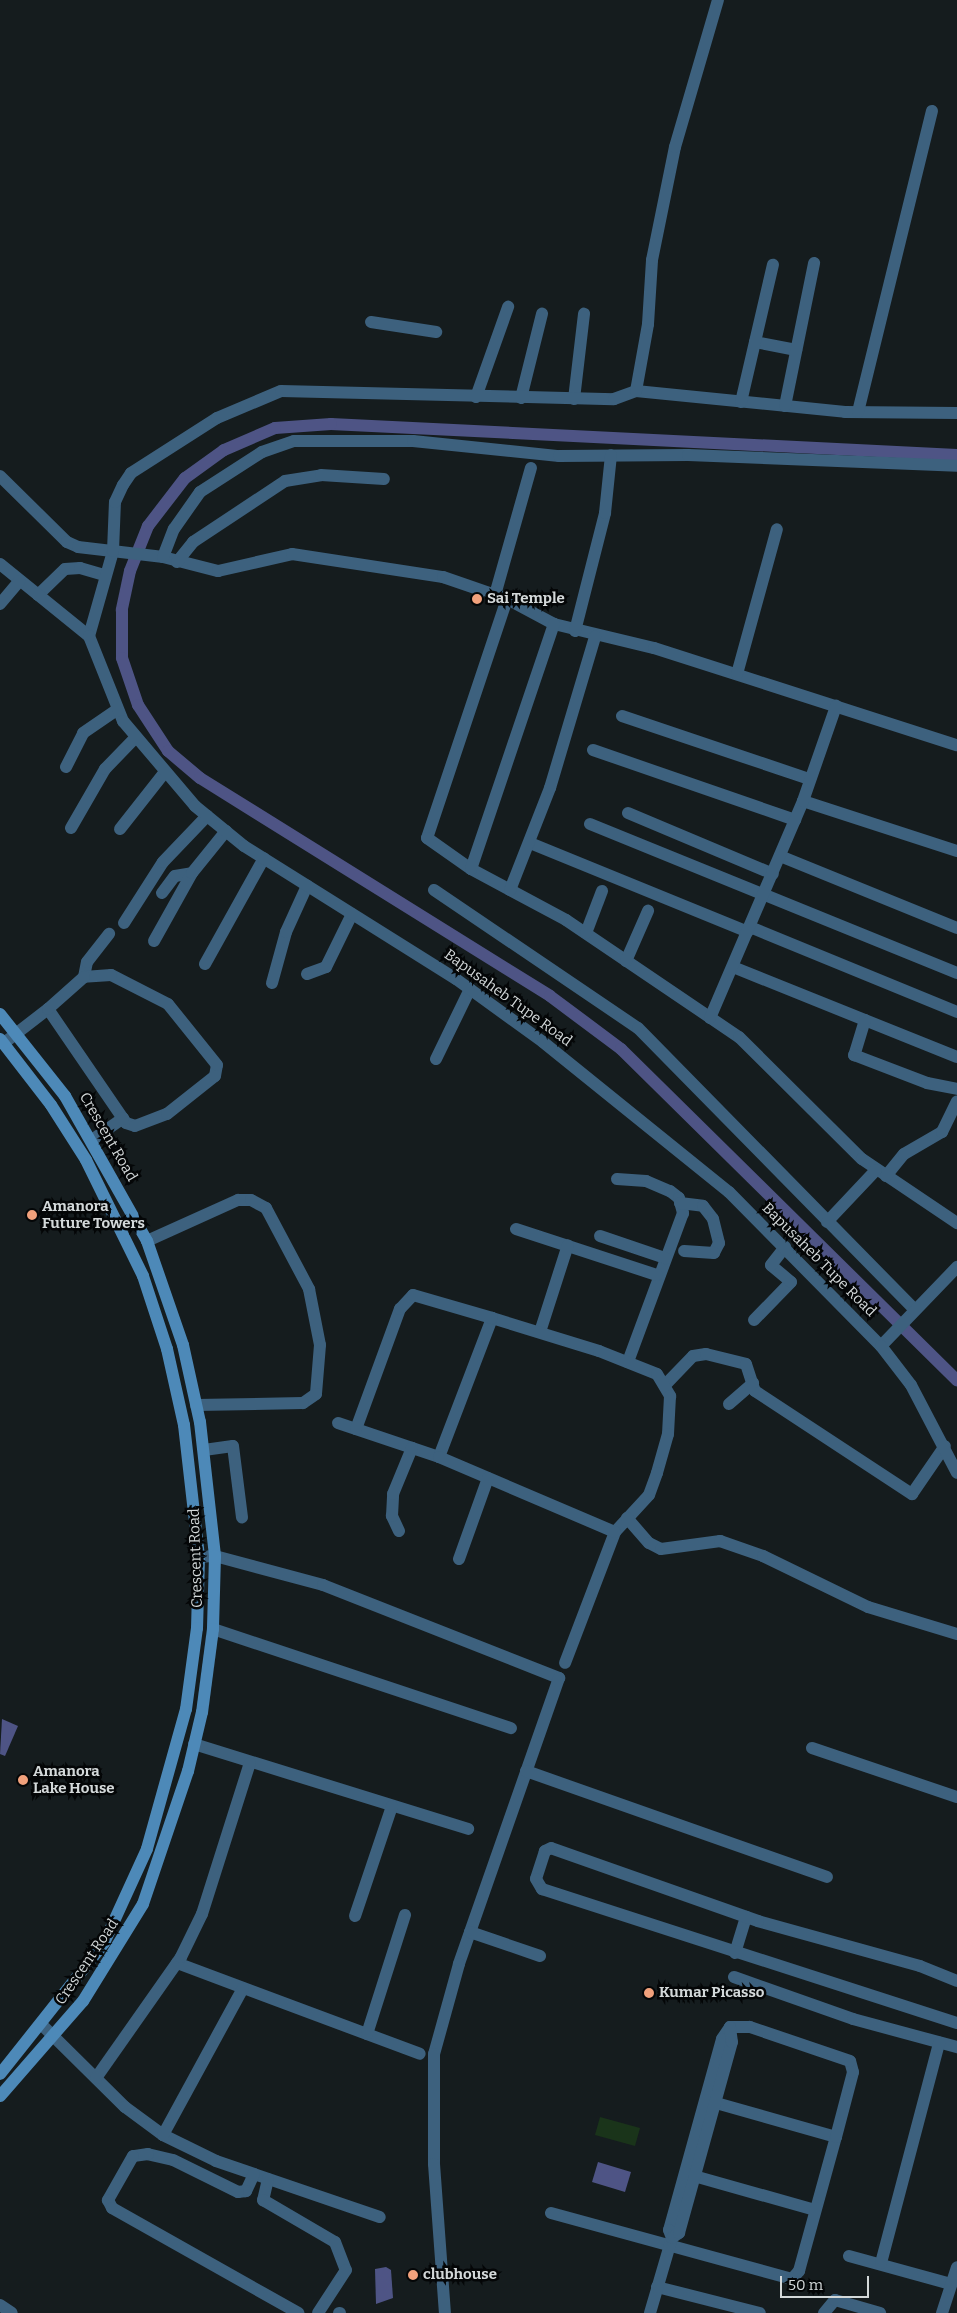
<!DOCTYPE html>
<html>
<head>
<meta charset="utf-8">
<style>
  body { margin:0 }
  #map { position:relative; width:957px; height:2313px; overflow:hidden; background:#151c1e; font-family:Bitter,serif }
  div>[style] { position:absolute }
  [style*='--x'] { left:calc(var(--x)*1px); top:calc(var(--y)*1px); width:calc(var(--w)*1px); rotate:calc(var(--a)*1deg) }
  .green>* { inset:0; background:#1a341a }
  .water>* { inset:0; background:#4e5485 }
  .canal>* { height:12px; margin:-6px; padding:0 6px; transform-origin:6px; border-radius:6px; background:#4e5485 }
  .minor>* { height:12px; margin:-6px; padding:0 6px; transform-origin:6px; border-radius:6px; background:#3d617e }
  .tertiary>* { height:12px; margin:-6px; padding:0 6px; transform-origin:6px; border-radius:6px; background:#3d617e }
  .secondary>* { height:12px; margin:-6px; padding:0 6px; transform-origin:6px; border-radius:6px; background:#4d89b8 }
  .dots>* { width:14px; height:14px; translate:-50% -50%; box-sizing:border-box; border:2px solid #040607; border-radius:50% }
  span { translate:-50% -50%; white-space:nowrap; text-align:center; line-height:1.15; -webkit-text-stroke:5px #040607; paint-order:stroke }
  .poi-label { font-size:15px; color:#d3d8d9; font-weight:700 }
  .left { translate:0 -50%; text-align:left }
  .street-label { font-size:15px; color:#d3d8d9 }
  .scale { position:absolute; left:780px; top:2276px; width:89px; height:22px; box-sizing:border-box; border:2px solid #d3d8d9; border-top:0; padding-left:6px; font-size:15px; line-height:18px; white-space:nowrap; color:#d3d8d9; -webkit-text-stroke:4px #040607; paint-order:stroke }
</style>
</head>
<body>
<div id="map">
  <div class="green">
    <i style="clip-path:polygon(600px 2117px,640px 2128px,635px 2146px,595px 2135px)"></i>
  </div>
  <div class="water">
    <i style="clip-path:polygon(2px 1719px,18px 1726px,5px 1756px,0 1754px)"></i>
    <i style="clip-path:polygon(598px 2162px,631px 2172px,625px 2192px,592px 2182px)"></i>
    <i style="clip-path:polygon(386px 2267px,391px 2270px,393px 2298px,376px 2304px,375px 2269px)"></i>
  </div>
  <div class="canal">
    <i style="--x:957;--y:455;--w:627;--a:-177.16"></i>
    <i style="--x:331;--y:424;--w:56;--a:175.9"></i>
    <i style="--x:275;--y:428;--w:56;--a:156.7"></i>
    <i style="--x:224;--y:450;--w:48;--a:144.3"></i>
    <i style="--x:185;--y:478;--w:61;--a:127.6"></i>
    <i style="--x:148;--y:526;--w:48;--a:111.8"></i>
    <i style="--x:130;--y:571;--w:40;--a:102"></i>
    <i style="--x:122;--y:610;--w:48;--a:90"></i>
    <i style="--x:122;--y:658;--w:50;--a:71.2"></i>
    <i style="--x:138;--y:705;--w:55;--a:56.9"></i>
    <i style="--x:168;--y:751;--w:42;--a:40.2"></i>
    <i style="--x:200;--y:778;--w:412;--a:31.9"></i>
    <i style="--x:550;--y:996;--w:89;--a:36.7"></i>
    <i style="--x:621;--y:1049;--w:472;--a:44.6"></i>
  </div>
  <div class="minor">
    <i style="--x:371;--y:322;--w:66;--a:8.7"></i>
    <i style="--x:755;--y:342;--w:42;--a:11"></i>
    <i style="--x:636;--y:391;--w:210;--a:5.7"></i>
    <i style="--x:845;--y:412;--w:112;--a:0.5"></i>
    <i style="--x:476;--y:397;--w:96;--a:-70.4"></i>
    <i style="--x:521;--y:398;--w:87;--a:-76"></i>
    <i style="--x:574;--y:399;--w:86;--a:-83.3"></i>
    <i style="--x:741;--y:402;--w:141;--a:-76.9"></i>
    <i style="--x:785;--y:406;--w:146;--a:-78.5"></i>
    <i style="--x:858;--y:412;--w:310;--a:-76.2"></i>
    <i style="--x:0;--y:476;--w:94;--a:44.6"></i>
    <i style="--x:67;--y:542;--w:12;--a:24"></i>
    <i style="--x:78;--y:547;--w:86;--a:6.7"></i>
    <i style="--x:163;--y:557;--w:57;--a:14.3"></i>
    <i style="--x:218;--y:571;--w:76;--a:-12.9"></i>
    <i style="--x:292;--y:554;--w:153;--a:8.7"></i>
    <i style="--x:443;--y:577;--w:68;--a:19"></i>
    <i style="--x:507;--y:599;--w:53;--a:28"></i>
    <i style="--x:554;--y:624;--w:103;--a:13.5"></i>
    <i style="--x:654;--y:648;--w:318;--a:17.8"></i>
    <i style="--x:163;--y:557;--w:30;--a:-69"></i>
    <i style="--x:174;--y:529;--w:45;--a:-54.9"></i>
    <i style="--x:200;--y:492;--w:74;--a:-32.8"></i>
    <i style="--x:262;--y:452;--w:34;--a:-19"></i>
    <i style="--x:294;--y:441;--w:119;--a:0"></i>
    <i style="--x:413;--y:441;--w:147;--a:5.9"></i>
    <i style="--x:559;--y:456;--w:129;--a:-0.4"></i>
    <i style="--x:688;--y:455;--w:269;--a:2.3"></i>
    <i style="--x:177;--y:562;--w:26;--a:-51"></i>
    <i style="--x:193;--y:542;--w:110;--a:-33.5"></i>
    <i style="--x:285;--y:481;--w:36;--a:-9"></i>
    <i style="--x:321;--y:475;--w:63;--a:3.6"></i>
    <i style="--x:38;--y:595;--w:37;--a:-44"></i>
    <i style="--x:65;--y:569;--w:15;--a:-4"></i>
    <i style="--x:80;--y:568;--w:26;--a:16"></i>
    <i style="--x:495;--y:595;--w:132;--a:-74.2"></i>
    <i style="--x:507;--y:599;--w:252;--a:108.5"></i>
    <i style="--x:427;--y:838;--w:54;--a:35.2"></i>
    <i style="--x:471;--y:869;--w:108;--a:28.2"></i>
    <i style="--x:566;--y:920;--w:209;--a:34.1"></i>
    <i style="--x:739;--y:1037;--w:173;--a:44.8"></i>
    <i style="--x:862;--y:1159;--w:115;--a:34"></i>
    <i style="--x:575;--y:631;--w:122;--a:-75.7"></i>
    <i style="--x:605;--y:513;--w:58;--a:-84.1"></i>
    <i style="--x:89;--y:636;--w:88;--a:-74.2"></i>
    <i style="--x:113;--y:551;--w:49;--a:-87.7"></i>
    <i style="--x:115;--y:502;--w:19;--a:-65"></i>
    <i style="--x:123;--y:485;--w:14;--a:-56"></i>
    <i style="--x:131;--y:473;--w:102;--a:-32.6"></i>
    <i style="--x:217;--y:418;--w:69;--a:-22.9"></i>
    <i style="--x:281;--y:391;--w:333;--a:1.4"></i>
    <i style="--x:614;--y:399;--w:23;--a:-20"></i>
    <i style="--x:636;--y:391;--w:68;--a:-79.8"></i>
    <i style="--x:648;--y:324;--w:64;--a:-86.4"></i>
    <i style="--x:652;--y:260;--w:115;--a:-78.5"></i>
    <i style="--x:675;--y:147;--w:153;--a:-73.7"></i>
    <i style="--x:737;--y:674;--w:150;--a:-74.6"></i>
    <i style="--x:622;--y:716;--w:197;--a:18.6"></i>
    <i style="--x:593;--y:750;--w:214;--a:19.1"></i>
    <i style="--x:66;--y:767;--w:38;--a:-63"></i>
    <i style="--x:83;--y:733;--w:42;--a:-34.4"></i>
    <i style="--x:803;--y:801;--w:162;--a:18"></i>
    <i style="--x:628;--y:813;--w:157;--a:22.8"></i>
    <i style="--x:590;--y:824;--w:396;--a:22.1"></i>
    <i style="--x:71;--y:828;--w:68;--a:-60"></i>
    <i style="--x:105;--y:769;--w:43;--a:-45.9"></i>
    <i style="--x:120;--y:829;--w:71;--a:-51.8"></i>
    <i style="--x:530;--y:843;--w:235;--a:22.2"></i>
    <i style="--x:780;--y:856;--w:191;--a:22.1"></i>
    <i style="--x:471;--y:869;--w:259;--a:-71.3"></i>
    <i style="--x:434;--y:890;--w:246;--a:34.1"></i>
    <i style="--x:638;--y:1028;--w:395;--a:45.5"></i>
    <i style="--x:510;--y:890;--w:110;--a:-68.6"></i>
    <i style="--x:550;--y:788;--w:158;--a:-73.4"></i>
    <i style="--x:162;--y:893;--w:21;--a:-53"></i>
    <i style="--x:175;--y:876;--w:17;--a:-10"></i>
    <i style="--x:124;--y:923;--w:72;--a:-57.4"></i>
    <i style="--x:163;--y:862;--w:64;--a:-46.3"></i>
    <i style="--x:750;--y:927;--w:224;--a:22.3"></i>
    <i style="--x:586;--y:933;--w:45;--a:-69.1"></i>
    <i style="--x:154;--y:941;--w:78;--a:-60.8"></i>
    <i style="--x:192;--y:873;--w:54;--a:-51"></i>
    <i style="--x:626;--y:961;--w:55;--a:-66.3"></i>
    <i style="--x:205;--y:964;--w:121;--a:-60.9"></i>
    <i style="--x:733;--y:967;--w:241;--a:21.9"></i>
    <i style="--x:307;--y:974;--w:20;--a:-20"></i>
    <i style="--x:326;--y:967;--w:59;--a:-63.9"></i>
    <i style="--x:84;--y:977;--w:15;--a:-79"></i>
    <i style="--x:87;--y:962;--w:36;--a:-52"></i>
    <i style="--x:272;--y:983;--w:53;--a:-74.6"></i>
    <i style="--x:286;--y:932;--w:51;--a:-65.5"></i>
    <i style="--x:710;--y:1018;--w:236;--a:-66.8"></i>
    <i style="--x:803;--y:801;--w:101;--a:-70.8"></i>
    <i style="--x:865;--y:1020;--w:37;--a:107"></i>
    <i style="--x:854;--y:1055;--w:78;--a:21"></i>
    <i style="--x:927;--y:1083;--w:31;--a:11"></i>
    <i style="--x:4;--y:1043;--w:56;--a:-37.7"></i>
    <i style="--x:48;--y:1009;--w:138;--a:55.6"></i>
    <i style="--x:126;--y:1123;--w:9;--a:18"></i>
    <i style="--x:135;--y:1126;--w:34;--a:-21"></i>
    <i style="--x:167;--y:1114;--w:61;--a:-38.4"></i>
    <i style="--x:215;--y:1076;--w:11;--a:-80"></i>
    <i style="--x:217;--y:1065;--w:78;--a:-128.8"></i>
    <i style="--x:168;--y:1004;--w:64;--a:-153"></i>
    <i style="--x:111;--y:975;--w:27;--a:176"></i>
    <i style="--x:84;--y:977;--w:48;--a:138.4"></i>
    <i style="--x:436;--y:1059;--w:78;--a:-64.1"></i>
    <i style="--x:92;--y:1140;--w:38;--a:-35"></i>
    <i style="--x:886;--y:1176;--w:28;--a:-51"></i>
    <i style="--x:904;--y:1154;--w:44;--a:-30.1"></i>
    <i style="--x:942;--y:1132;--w:34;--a:-64"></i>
    <i style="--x:617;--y:1179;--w:29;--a:4"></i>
    <i style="--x:646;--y:1181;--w:26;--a:23"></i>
    <i style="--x:670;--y:1191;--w:11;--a:38"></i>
    <i style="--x:679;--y:1198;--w:16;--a:75"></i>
    <i style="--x:683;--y:1213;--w:159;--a:110.3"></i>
    <i style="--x:680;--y:1203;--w:23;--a:7"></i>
    <i style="--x:703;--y:1206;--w:16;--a:52"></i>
    <i style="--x:713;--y:1219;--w:25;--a:76"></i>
    <i style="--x:719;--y:1243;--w:11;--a:117"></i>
    <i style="--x:714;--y:1253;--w:30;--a:-176"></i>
    <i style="--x:827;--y:1222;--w:71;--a:-46.7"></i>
    <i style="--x:516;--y:1229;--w:148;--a:18.1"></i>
    <i style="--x:600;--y:1236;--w:69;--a:18.7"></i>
    <i style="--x:147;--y:1241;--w:100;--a:-24.3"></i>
    <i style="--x:238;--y:1200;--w:13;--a:0"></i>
    <i style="--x:251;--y:1200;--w:17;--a:28"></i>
    <i style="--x:266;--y:1208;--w:92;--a:62"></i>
    <i style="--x:309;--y:1289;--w:57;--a:78.9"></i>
    <i style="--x:320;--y:1345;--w:49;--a:94.7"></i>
    <i style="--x:316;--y:1394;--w:16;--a:145"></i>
    <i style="--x:303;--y:1403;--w:107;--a:178.9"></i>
    <i style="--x:754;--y:1320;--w:53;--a:-45.8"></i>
    <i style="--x:791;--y:1282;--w:26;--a:-140"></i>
    <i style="--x:771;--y:1265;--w:23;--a:-52"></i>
    <i style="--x:540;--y:1332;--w:91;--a:-72.2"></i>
    <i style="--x:881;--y:1346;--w:110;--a:-46.1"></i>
    <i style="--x:666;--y:1384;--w:39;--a:-46"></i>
    <i style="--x:693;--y:1356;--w:13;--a:-9"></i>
    <i style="--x:706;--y:1354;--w:41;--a:14"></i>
    <i style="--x:746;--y:1364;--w:28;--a:72"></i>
    <i style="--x:755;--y:1391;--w:188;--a:33.3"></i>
    <i style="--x:912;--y:1494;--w:58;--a:-55.5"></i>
    <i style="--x:729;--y:1404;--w:32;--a:-41"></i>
    <i style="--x:338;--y:1423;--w:107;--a:18.6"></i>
    <i style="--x:439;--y:1457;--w:149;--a:-69.1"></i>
    <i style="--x:492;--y:1318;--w:112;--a:17.1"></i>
    <i style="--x:599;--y:1351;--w:62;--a:21.6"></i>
    <i style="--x:657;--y:1374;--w:26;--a:59"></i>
    <i style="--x:670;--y:1396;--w:38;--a:93"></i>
    <i style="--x:668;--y:1434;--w:41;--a:105.8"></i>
    <i style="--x:657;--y:1473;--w:23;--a:110"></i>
    <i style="--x:649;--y:1495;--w:50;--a:132.6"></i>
    <i style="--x:615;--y:1532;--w:140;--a:110.9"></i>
    <i style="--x:356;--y:1429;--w:128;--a:-69.9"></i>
    <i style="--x:400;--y:1309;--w:19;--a:-47"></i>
    <i style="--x:413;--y:1295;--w:82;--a:16.2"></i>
    <i style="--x:204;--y:1450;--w:29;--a:-8"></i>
    <i style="--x:233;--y:1446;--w:72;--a:82.8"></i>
    <i style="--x:439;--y:1457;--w:191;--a:23.1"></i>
    <i style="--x:627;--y:1518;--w:33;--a:49"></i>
    <i style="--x:649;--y:1543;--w:13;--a:27"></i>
    <i style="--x:661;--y:1549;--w:60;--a:-7.7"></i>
    <i style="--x:720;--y:1541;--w:46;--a:19.2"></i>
    <i style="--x:763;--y:1556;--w:117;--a:25.9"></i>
    <i style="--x:868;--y:1607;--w:93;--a:16.9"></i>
    <i style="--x:399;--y:1531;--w:17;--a:-115"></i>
    <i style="--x:392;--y:1516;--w:22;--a:-87"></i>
    <i style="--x:393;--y:1494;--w:50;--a:-67.6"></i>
    <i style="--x:199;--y:1557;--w:16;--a:-4"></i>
    <i style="--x:215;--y:1556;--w:112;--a:15"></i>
    <i style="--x:323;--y:1585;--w:254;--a:21.5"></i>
    <i style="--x:559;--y:1678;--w:303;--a:109.3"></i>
    <i style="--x:459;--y:1964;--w:93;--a:105.5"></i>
    <i style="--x:434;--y:2054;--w:110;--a:90"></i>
    <i style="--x:434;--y:2164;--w:149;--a:85.8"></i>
    <i style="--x:459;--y:1559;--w:86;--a:-70.3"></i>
    <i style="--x:213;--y:1629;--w:314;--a:18.4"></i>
    <i style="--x:194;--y:1744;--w:287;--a:17.2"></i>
    <i style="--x:812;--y:1748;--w:153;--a:18.7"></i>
    <i style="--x:526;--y:1771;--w:319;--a:19.4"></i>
    <i style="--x:355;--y:1916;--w:116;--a:-71.4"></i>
    <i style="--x:470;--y:1932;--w:74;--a:18.9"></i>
    <i style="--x:735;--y:1953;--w:38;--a:-73"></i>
    <i style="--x:177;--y:1963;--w:259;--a:20.5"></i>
    <i style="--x:734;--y:1977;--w:126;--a:19.4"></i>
    <i style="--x:853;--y:2019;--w:108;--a:15.1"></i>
    <i style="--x:957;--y:1981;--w:40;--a:-158"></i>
    <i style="--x:920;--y:1966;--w:168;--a:-164.5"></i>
    <i style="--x:758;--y:1921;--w:219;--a:-160.6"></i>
    <i style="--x:551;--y:1848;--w:7;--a:153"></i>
    <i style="--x:545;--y:1851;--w:29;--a:108"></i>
    <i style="--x:536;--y:1879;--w:12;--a:59"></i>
    <i style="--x:542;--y:1889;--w:436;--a:17.9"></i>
    <i style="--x:42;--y:2025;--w:117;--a:44.7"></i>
    <i style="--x:125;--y:2107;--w:47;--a:36.4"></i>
    <i style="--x:163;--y:2135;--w:59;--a:26.1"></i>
    <i style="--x:216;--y:2161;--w:173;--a:18.9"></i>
    <i style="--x:367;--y:2034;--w:125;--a:-72.3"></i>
    <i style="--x:96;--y:2078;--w:148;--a:-54.9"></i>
    <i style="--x:181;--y:1957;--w:48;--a:-64"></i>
    <i style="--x:202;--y:1914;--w:158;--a:-72.4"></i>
    <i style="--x:709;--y:2101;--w:132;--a:15.8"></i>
    <i style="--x:163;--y:2135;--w:167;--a:-61.4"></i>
    <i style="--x:254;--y:2174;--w:19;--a:115"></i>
    <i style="--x:246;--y:2191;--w:8;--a:173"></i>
    <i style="--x:238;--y:2192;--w:72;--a:-153.8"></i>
    <i style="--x:173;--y:2160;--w:26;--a:-167"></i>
    <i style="--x:148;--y:2154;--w:15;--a:172"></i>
    <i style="--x:133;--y:2156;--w:51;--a:119.6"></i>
    <i style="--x:108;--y:2200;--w:9;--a:63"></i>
    <i style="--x:112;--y:2208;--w:214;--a:29.4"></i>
    <i style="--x:687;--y:2174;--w:133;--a:15.7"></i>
    <i style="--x:268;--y:2179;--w:22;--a:103"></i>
    <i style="--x:263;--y:2200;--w:83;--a:30.3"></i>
    <i style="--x:335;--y:2242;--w:30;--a:69"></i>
    <i style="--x:346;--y:2270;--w:51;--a:123.1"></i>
    <i style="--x:551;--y:2213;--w:250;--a:15.3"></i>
    <i style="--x:792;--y:2279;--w:11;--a:-49"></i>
    <i style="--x:799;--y:2271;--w:139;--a:-74.6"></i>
    <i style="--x:836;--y:2137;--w:67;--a:-75.3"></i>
    <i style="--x:853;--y:2072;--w:11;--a:-105"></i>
    <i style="--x:850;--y:2061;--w:106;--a:-161.2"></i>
    <i style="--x:750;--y:2027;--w:20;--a:180"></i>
    <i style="--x:730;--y:2027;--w:14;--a:124"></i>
    <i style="--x:722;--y:2039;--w:198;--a:105.5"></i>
    <i style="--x:669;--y:2230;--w:9;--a:69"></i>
    <i style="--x:849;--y:2256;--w:106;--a:15.4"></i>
    <i style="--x:881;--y:2263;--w:228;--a:-75.2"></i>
    <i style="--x:657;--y:2287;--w:106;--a:14.2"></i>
    <i style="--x:0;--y:2305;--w:14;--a:34"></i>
    <i style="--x:339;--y:2313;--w:1;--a:0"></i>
    <i style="--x:650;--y:2313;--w:78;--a:-73.7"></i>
    <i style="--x:672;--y:2238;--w:9;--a:-36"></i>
    <i style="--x:679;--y:2233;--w:198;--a:-74.5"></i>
    <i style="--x:732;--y:2042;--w:15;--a:-98"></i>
    <i style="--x:824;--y:2313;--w:17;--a:-50"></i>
    <i style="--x:835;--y:2300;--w:47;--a:16.1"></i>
  </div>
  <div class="tertiary">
    <i style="--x:0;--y:564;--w:114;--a:39"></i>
    <i style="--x:89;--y:636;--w:92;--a:68.2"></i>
    <i style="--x:123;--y:721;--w:111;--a:49.7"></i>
    <i style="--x:195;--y:806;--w:63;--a:39.2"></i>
    <i style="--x:244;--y:846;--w:250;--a:32.1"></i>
    <i style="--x:456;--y:979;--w:107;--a:35.9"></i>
    <i style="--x:543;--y:1042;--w:239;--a:38.9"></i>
    <i style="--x:729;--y:1192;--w:216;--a:45.4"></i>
    <i style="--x:881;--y:1346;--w:49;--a:52.4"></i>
    <i style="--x:911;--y:1385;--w:99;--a:62.4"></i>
    <i style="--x:0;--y:604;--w:30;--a:-50"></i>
    <i style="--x:942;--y:2313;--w:48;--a:-71.9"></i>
  </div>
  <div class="secondary">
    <i style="--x:0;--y:1014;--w:105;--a:51.6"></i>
    <i style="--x:65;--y:1096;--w:167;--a:60.5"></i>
    <i style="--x:147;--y:1241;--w:110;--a:70.9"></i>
    <i style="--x:183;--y:1345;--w:79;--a:77.6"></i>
    <i style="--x:200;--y:1422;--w:135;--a:83.6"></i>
    <i style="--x:215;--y:1556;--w:73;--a:91.6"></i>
    <i style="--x:213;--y:1629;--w:84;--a:97.5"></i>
    <i style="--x:202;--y:1712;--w:61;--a:103.3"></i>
    <i style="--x:188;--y:1771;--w:140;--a:108.7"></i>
    <i style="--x:143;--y:1904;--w:114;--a:121.7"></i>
    <i style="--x:83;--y:2001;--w:126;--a:131.1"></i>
    <i style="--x:0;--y:1039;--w:83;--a:52.3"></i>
    <i style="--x:51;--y:1105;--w:65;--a:57.5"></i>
    <i style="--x:86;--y:1160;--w:129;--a:63.8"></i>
    <i style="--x:143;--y:1276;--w:77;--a:71.8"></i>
    <i style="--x:167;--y:1349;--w:78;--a:77.4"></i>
    <i style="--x:184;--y:1425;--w:133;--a:83.5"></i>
    <i style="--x:199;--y:1557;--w:71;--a:91.6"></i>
    <i style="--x:197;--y:1628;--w:82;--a:97.7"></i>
    <i style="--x:186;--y:1709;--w:145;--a:105.6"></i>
    <i style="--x:147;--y:1849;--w:103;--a:114.6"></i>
    <i style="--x:104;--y:1943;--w:167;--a:128.4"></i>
  </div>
  <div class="dots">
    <i style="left:477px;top:599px;background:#f1a17c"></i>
    <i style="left:32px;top:1215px;background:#f1a17c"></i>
    <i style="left:23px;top:1780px;background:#f1a17c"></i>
    <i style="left:649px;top:1993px;background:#f1a17c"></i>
    <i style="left:413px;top:2275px;background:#f1a17c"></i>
  </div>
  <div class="poi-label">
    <span class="left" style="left:487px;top:599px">Sai Temple</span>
    <span class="left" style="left:42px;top:1215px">Amanora<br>Future Towers</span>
    <span class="left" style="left:33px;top:1780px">Amanora<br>Lake House</span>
    <span class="left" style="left:659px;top:1993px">Kumar Picasso</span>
    <span class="left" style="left:423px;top:2275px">clubhouse</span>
  </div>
  <div class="street-label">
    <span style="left:508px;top:998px;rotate:36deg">Bapusaheb Tupe Road</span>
    <span style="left:108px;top:1137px;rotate:60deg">Crescent Road</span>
    <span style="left:819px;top:1260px;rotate:45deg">Bapusaheb Tupe Road</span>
    <span style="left:196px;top:1558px;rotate:-92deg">Crescent Road</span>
    <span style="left:87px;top:1962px;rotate:-56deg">Crescent Road</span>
  </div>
  <div class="scale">50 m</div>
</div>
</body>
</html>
